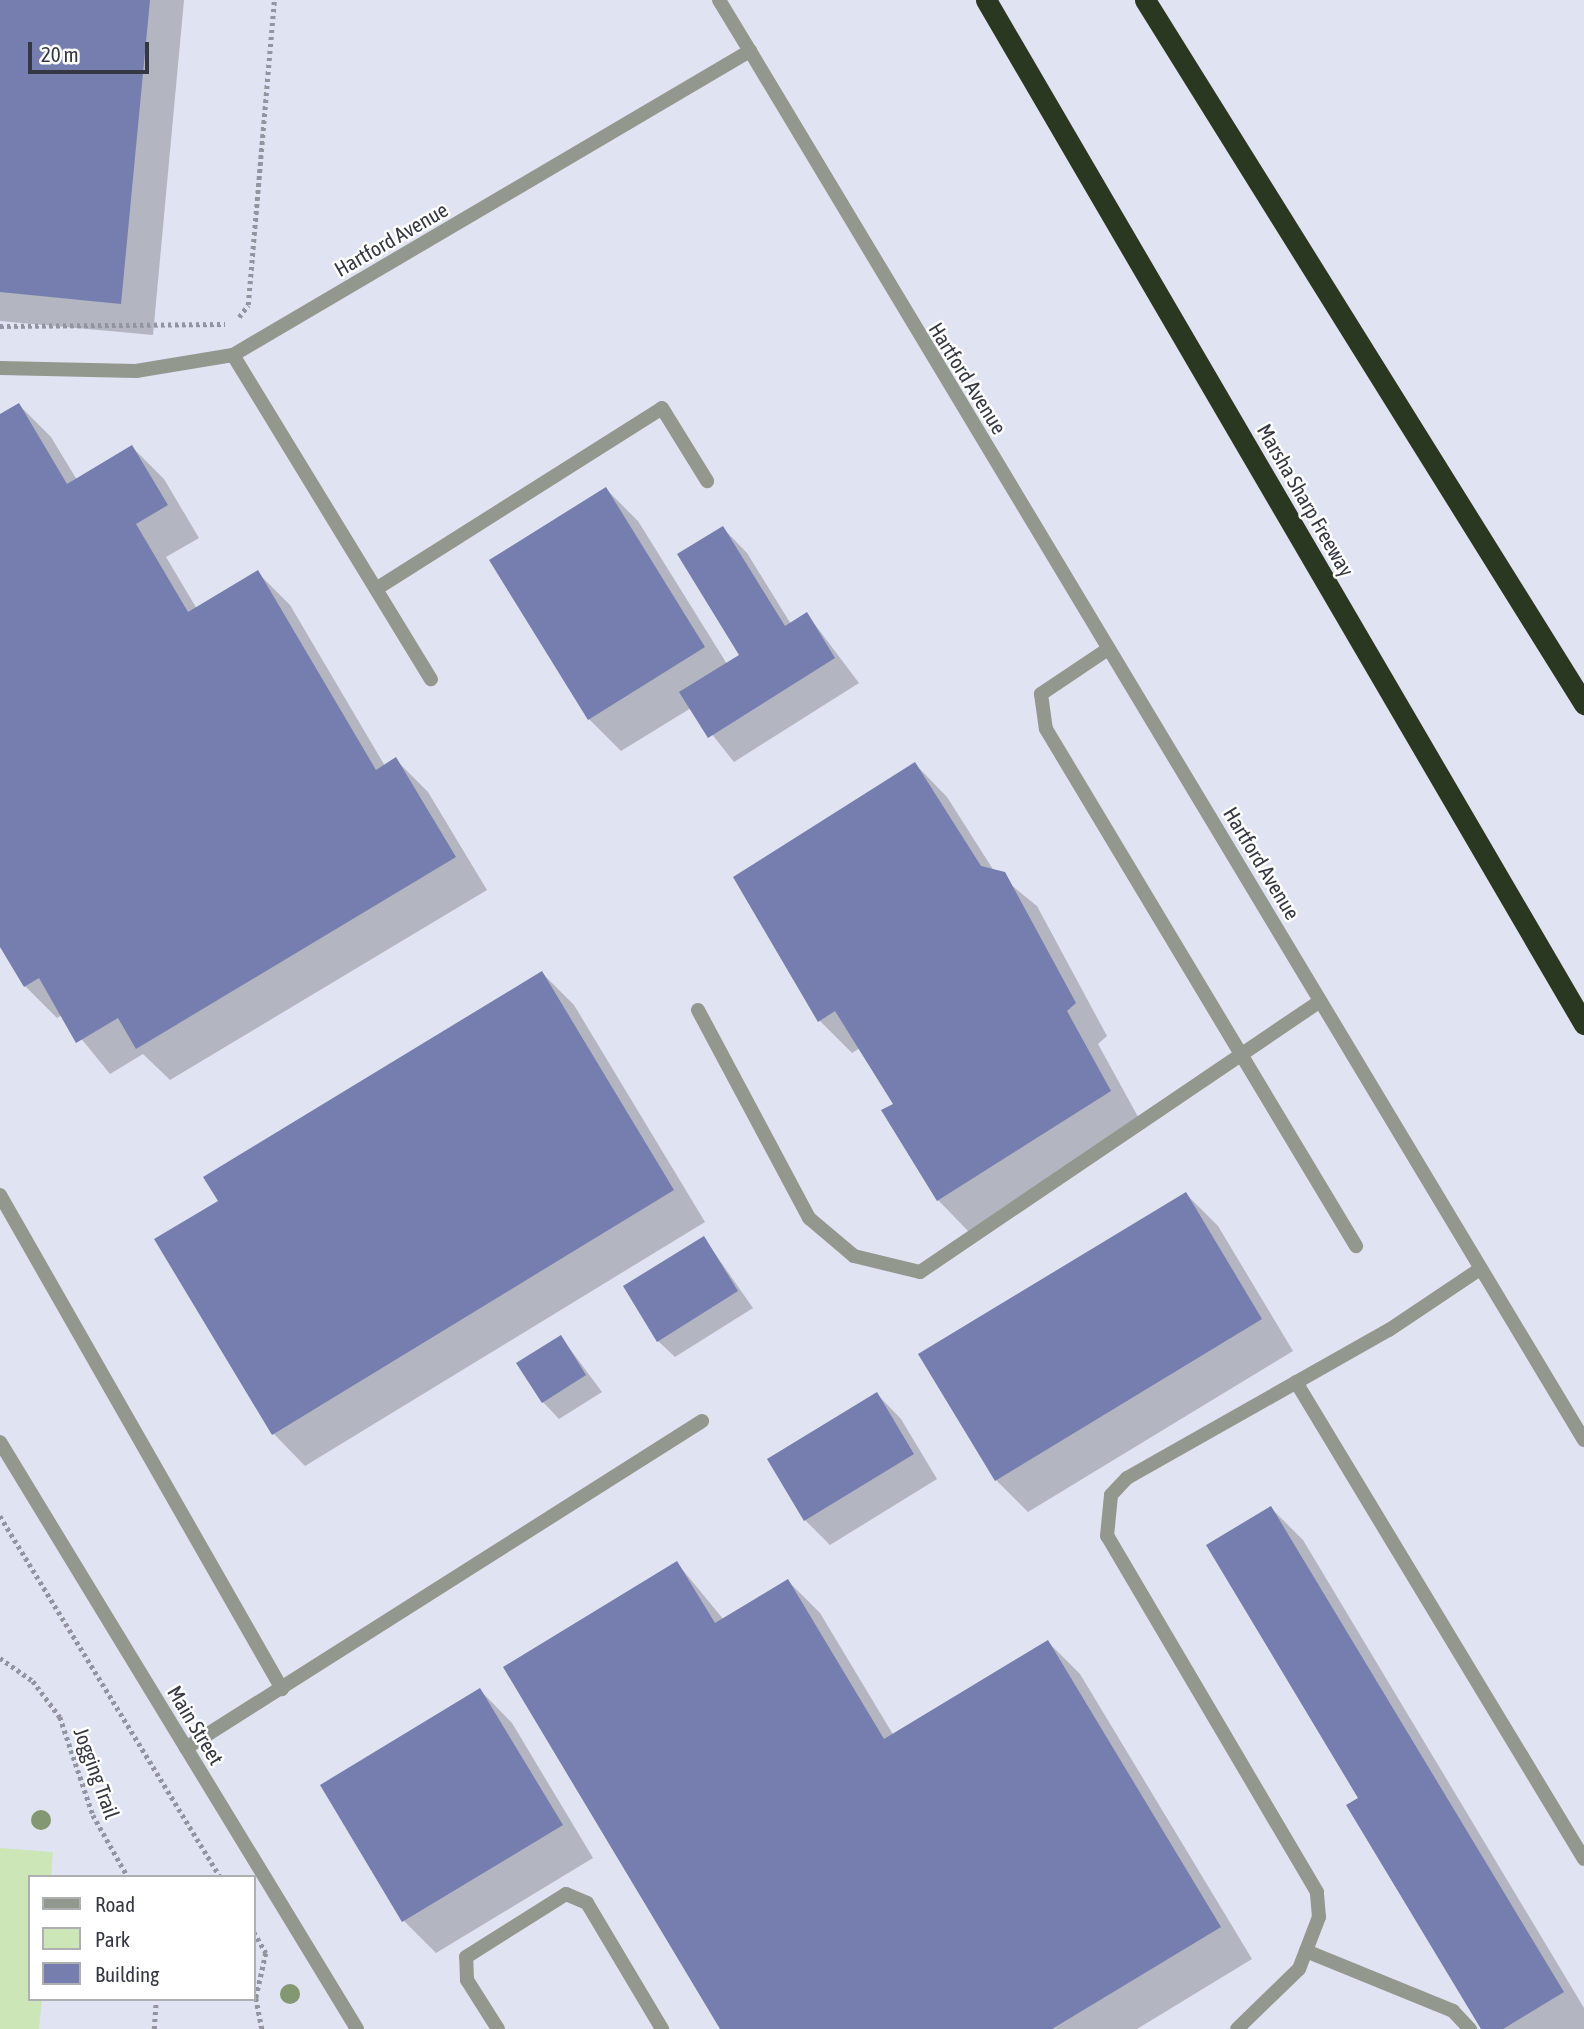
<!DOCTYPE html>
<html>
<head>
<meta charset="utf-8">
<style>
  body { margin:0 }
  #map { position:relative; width:1584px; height:2029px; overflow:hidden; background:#eff2fe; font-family:"Asap Condensed",sans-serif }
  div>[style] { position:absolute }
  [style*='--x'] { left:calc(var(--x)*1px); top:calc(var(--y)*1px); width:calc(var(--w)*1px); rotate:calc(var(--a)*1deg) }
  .built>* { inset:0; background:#e0e3f2 }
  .green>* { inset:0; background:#cce6b8 }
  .shadow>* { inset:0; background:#0003 }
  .building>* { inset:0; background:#757eae }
  .path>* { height:4.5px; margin-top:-2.25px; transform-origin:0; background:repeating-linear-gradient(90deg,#9294a0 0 3.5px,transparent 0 7px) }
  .lane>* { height:14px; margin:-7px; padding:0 7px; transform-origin:7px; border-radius:7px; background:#92988d }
  .street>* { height:14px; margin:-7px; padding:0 7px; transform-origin:7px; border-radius:7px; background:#92988d }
  .highway>* { height:21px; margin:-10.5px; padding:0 10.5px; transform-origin:10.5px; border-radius:10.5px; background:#2a3721 }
  .trees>* { width:20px; height:20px; margin:-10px; border-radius:50%; background:#839773 }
  span { translate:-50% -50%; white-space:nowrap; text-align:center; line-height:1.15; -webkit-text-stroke:5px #fff; paint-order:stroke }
  .street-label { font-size:21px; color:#353742 }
  .legend { position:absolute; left:28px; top:1875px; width:228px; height:126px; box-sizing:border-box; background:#fff; border:2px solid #aeafb3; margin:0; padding:9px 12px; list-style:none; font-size:21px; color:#353742 }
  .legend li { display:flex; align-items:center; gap:14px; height:35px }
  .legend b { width:35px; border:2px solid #aeafb3 }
  .scale { position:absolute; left:28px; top:42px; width:121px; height:32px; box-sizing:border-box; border:4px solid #353742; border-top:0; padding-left:9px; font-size:21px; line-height:24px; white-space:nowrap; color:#353742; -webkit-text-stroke:5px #fff; paint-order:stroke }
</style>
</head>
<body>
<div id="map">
  <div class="built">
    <i style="clip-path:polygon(evenodd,0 0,1584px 0,1584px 2029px,0 2029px,0 0,30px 1877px,254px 1877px,254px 1999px,30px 1999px,30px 1877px)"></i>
  </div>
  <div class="green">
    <i style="clip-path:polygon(0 1848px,53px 1852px,51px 1877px,30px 1877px,30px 1999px,42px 1999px,39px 2029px,0 2029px)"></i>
  </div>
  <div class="shadow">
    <i style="clip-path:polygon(0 0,184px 0,153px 335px,0 321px)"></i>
    <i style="clip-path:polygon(19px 405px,51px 437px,77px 480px,132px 447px,164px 479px,199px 538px,166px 557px,197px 609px,257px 572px,290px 605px,385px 766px,396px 760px,428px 792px,487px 890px,170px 1080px,143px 1054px,110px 1074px,62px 1015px,57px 1018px,25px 986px,0 944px,0 416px)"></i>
    <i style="clip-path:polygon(606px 489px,638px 521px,727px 664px,741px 655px,723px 528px,747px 553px,791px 624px,807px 614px,859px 683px,734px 762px,691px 708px,621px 751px,589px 719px)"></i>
    <i style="clip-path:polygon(915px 764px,947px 797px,994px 871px,1037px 906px,1107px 1036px,1098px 1044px,1142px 1124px,970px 1233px,938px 1200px,884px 1111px,895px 1105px,860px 1048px,852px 1053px,820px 1021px)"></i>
    <i style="clip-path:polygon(542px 973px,574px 1005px,705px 1222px,305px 1466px,273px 1433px,220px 1201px)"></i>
    <i style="clip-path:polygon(1186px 1194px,1218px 1226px,1293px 1351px,1028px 1512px,996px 1480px)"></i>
    <i style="clip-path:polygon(704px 1238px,753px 1308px,675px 1357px,658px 1341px)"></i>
    <i style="clip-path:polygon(561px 1337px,602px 1392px,559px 1419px,543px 1402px)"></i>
    <i style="clip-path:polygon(877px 1394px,901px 1419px,937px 1479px,830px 1545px,805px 1520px)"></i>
    <i style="clip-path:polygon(1271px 1508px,1303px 1540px,1584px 2008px,1584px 2029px,1483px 2029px,1361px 1798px)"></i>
    <i style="clip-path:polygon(677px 1563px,724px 1620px,788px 1581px,820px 1613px,894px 1736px,1048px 1642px,1080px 1674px,1252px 1959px,1137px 2029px,722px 2029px)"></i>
    <i style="clip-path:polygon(480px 1690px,512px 1723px,593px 1858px,436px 1953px,404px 1921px,322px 1786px)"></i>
  </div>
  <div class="building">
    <i style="clip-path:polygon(0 0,150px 0,121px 304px,0 292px)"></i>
    <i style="clip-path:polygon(19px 403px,67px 484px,132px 445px,168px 505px,136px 524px,188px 612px,258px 570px,376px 770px,396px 757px,456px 857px,136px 1049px,118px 1018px,76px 1043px,39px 978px,24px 987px,0 947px,0 414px)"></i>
    <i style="clip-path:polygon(606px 487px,705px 647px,588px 720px,489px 560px)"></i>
    <i style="clip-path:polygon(723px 526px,785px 626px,807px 612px,835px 658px,708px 738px,679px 692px,739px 655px,677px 554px)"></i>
    <i style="clip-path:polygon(915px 762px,981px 866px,1005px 872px,1076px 1003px,1067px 1011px,1111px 1091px,937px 1201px,881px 1110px,893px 1104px,835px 1011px,818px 1022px,733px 877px)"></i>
    <i style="clip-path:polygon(542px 971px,674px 1190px,272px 1435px,154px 1239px,218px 1201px,203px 1177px)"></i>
    <i style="clip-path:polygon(1186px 1192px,1262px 1319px,995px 1481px,918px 1354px)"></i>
    <i style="clip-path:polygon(704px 1236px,738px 1291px,657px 1342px,623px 1286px)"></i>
    <i style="clip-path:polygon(561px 1335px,586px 1375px,542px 1403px,516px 1363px)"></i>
    <i style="clip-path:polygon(877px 1392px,914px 1454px,804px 1521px,767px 1459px)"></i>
    <i style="clip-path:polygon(1271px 1506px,1564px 1992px,1503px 2029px,1481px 2029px,1346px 1805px,1358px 1798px,1206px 1545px)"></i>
    <i style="clip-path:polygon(677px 1561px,715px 1623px,788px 1579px,884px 1739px,1048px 1640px,1221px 1927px,1052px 2029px,720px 2029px,503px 1667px)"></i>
    <i style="clip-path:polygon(480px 1688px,563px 1825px,402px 1922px,320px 1785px)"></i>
  </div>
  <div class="path">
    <i style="--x:239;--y:317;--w:15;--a:-53"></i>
    <i style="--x:248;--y:305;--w:306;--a:-85.1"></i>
    <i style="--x:0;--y:326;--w:225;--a:-0.5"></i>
    <i style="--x:0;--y:1516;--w:423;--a:58.6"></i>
    <i style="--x:0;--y:1658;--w:40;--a:34.9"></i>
    <i style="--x:33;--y:1681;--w:45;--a:53.1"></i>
    <i style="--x:60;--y:1717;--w:103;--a:71.4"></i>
    <i style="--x:93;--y:1815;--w:71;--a:60.6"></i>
    <i style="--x:254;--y:1932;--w:24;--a:60"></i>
    <i style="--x:266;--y:1953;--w:46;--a:102.5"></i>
    <i style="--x:256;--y:1998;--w:32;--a:79"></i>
    <i style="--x:154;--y:2029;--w:30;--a:-86"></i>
  </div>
  <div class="lane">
    <i style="--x:233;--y:355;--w:380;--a:58.6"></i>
    <i style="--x:0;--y:368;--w:136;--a:1.3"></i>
    <i style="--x:136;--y:371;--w:98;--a:-9.4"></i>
    <i style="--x:233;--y:355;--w:600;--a:-30.46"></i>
    <i style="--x:750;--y:51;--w:1620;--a:59.02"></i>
    <i style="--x:376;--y:589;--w:338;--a:-32.3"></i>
    <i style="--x:662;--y:408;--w:86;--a:58.3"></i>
    <i style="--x:1108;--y:649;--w:81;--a:146.1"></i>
    <i style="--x:1041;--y:694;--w:35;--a:82"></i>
    <i style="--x:1046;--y:729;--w:603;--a:59.05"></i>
    <i style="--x:698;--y:1010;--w:236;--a:61.9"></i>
    <i style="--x:809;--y:1218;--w:59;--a:40.2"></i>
    <i style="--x:854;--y:1256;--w:68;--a:13.6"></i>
    <i style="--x:920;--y:1272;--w:483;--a:-34.1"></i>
    <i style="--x:0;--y:1195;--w:569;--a:60.28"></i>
    <i style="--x:1296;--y:1382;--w:557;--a:58.88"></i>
    <i style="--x:186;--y:1748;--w:611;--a:-32.36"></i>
    <i style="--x:1306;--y:1951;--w:159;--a:22.2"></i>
    <i style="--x:1453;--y:2011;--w:25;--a:47"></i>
    <i style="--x:498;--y:2029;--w:58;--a:-122.3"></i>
    <i style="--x:467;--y:1980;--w:23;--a:-92"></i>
    <i style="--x:466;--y:1957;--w:118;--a:-32.2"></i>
    <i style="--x:566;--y:1894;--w:23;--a:23"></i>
    <i style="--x:587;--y:1903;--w:147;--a:59.2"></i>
    <i style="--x:1237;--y:2029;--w:86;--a:-44.1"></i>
    <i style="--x:1299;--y:1969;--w:56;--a:-69"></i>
    <i style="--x:1319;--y:1917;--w:25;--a:-95"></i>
    <i style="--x:1317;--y:1892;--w:413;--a:-120.5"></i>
    <i style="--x:1107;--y:1536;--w:41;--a:-84.4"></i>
    <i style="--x:1111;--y:1495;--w:23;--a:-47"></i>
    <i style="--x:1127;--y:1478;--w:301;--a:-29.5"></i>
    <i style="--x:1389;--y:1330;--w:110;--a:-33.8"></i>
  </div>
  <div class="street">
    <i style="--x:719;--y:0;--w:60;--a:58.7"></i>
    <i style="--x:0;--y:1442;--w:687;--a:58.69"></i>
  </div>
  <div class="highway">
    <i style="--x:986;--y:0;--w:1186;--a:59.72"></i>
    <i style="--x:1145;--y:0;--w:830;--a:58.05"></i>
  </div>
  <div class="trees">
    <i style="left:41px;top:1820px"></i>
    <i style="left:290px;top:1994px"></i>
  </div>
  <div class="street-label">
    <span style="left:391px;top:239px;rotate:-30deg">Hartford Avenue</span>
    <span style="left:968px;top:378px;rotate:58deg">Hartford Avenue</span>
    <span style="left:1306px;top:500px;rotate:60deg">Marsha Sharp Freeway</span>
    <span style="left:1262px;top:863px;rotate:59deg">Hartford Avenue</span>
    <span style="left:196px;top:1725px;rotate:59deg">Main Street</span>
    <span style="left:97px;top:1773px;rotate:70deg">Jogging Trail</span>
  </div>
  <ul class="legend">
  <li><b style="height:9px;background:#92988d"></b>Road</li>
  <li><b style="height:19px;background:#cce6b8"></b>Park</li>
  <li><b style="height:19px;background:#757eae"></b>Building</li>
  </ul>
  <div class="scale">20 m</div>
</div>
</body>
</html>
